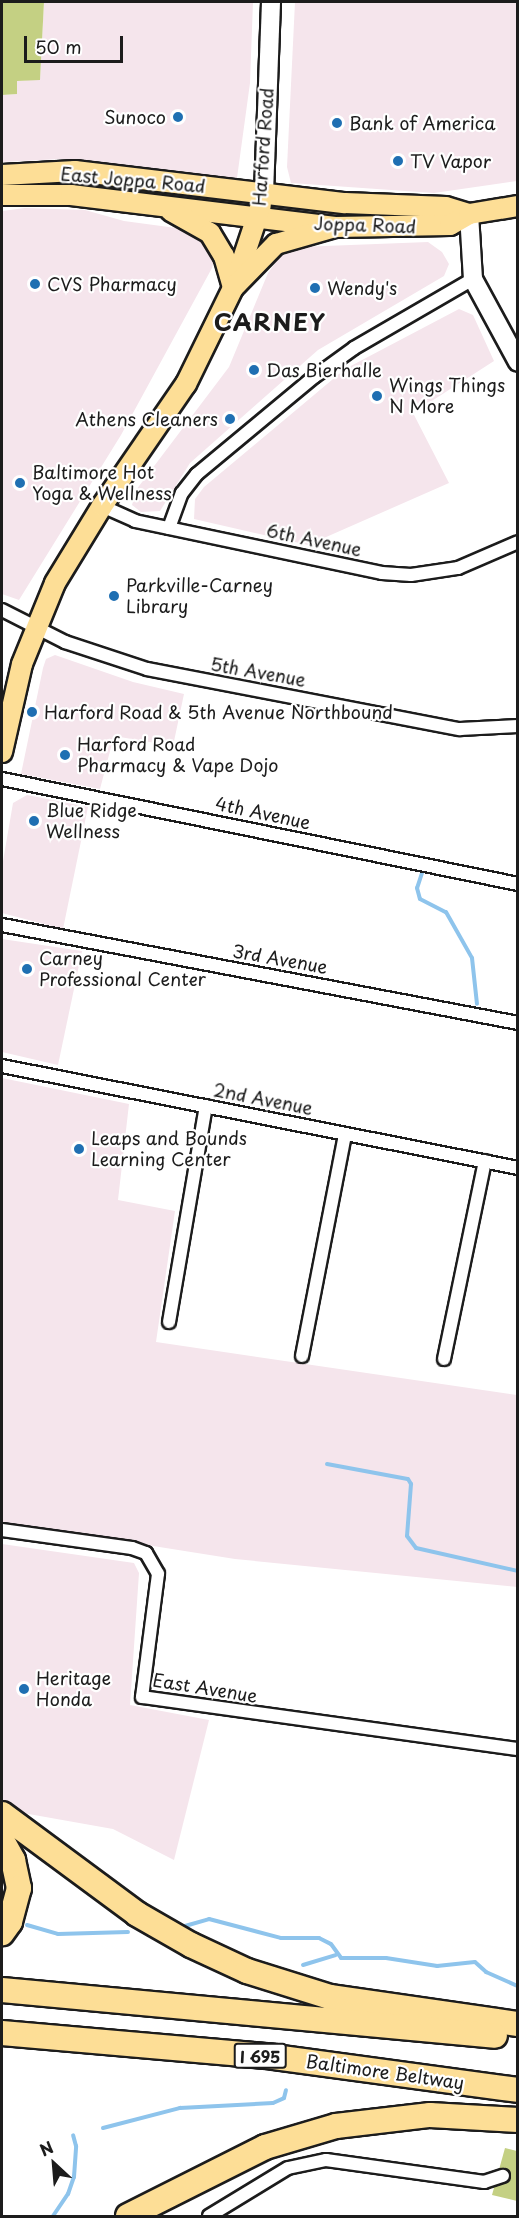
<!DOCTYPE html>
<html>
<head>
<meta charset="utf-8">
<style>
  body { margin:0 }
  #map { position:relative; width:519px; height:2218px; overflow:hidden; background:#fff; font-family:"Playpen Sans",sans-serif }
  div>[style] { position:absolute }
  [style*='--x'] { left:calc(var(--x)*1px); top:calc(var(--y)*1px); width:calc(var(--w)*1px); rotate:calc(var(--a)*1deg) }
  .built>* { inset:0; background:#f5e5ec }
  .green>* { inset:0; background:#c4d083 }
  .stream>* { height:4px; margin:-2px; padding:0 2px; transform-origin:2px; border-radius:2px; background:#8ec4ec }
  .roads { filter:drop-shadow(2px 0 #1c1c1c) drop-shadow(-2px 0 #1c1c1c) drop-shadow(0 2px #1c1c1c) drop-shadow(0 -2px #1c1c1c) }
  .street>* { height:12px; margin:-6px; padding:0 6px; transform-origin:6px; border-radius:6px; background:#fff }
  .secondary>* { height:18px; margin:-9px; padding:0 9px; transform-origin:9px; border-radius:9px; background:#fff }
  .primary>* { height:20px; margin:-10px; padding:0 10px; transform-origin:10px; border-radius:10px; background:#fdde96 }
  .highway>* { height:24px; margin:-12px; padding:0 12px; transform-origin:12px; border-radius:12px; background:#fdde96 }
  .dots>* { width:16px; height:16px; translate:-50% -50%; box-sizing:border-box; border:3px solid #fff; border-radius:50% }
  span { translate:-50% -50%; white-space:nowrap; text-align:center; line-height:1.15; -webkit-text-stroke:4.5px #fff; paint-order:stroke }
  .shield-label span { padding:2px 4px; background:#fff; border:2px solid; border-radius:4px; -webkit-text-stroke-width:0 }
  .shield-label { font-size:16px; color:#1c1c1c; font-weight:700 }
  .poi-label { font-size:18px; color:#1c1c1c }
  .right { translate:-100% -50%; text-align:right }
  .left { translate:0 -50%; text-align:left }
  .street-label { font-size:18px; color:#1c1c1c }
  .district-label { font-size:24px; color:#1c1c1c; font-weight:700; letter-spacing:1.5px }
  .frame { position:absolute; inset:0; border:3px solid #1c1c1c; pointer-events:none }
  .north { position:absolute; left:24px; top:2134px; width:60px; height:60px; -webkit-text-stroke:4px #fff; paint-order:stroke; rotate:334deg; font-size:16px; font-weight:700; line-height:24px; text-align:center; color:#1c1c1c }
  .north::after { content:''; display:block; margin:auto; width:21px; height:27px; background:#1c1c1c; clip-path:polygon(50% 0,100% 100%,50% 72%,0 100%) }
  .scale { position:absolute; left:24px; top:36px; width:99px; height:27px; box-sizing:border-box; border:3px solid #1c1c1c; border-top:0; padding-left:8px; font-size:18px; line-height:21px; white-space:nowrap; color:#1c1c1c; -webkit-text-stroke:4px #fff; paint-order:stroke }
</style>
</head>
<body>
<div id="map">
  <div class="built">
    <i style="clip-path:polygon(44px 2px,253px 2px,250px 83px,237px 178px,61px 159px,2px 162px,2px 95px,17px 94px,17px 81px,40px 79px)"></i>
    <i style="clip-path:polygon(295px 2px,517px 2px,517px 181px,434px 193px,291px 183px,287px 167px)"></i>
    <i style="clip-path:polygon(25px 208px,85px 210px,124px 221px,191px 230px,215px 256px,212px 268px,121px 435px,19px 600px,2px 594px,2px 211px)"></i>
    <i style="clip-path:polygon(428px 242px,442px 252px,449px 264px,444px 276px,318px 350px,190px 463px,160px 511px,141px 512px,132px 505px,136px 490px,229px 367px,268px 273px,281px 255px,299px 247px)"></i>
    <i style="clip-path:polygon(459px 309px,473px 315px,494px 361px,413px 413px,449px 483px,308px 545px,194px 519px,195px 499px,204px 487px,345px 369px)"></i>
    <i style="clip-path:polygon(55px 655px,133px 682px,184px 694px,173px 746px,114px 736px,100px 789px,21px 774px,43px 668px,46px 659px)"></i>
    <i style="clip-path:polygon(27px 795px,88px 807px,63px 929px,2px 913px,2px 867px,13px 803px)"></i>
    <i style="clip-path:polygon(2px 939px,82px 951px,58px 1065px,2px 1052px)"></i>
    <i style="clip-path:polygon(2px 1078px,129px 1104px,118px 1200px,175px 1211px,156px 1342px,517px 1395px,517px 1587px,235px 1559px,2px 1522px)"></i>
    <i style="clip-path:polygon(2px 1544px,134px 1563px,139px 1573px,130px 1705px,209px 1720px,174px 1860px,113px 1829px,23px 1813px,2px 1803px)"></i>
  </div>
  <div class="green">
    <i style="clip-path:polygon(2px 2px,44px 2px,40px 80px,17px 81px,17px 94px,2px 95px)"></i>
    <i style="clip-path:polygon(505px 2148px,517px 2151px,517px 2201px,492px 2195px)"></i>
  </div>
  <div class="stream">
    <i style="--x:422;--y:873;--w:16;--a:108"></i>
    <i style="--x:417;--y:888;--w:11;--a:75"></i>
    <i style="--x:420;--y:899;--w:29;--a:27"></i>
    <i style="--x:446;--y:912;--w:53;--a:60.5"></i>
    <i style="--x:472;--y:958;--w:46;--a:83.8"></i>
    <i style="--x:327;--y:1464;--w:82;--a:10.5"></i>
    <i style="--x:408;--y:1479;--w:6;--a:59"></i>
    <i style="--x:411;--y:1484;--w:52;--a:94.4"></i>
    <i style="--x:407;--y:1536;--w:15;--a:53"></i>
    <i style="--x:416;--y:1548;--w:105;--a:12.7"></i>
    <i style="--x:27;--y:1925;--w:32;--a:16"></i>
    <i style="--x:58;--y:1934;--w:70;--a:-1.6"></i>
    <i style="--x:185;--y:1926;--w:25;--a:-16"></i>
    <i style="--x:209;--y:1919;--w:74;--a:14.8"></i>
    <i style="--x:281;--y:1938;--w:38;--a:0"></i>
    <i style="--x:319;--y:1938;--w:13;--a:27"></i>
    <i style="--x:331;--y:1944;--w:17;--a:54"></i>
    <i style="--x:341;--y:1958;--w:45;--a:0"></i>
    <i style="--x:386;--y:1958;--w:52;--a:8.9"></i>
    <i style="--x:437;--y:1966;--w:38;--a:-6"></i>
    <i style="--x:475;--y:1962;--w:15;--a:42"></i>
    <i style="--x:486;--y:1972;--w:35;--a:24"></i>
    <i style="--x:303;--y:1965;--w:34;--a:-17"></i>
    <i style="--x:103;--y:2128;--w:80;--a:-14.6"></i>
    <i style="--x:180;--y:2108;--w:93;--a:-3.1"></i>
    <i style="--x:273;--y:2103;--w:12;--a:-24"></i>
    <i style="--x:284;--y:2098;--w:8;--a:-76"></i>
    <i style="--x:53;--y:2216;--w:27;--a:-56"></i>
    <i style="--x:68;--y:2194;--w:18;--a:-71"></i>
    <i style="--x:74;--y:2177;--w:31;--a:-86"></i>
    <i style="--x:76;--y:2146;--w:11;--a:-105"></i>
  </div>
  <div class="roads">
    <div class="street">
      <i style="--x:102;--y:506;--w:36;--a:24"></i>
      <i style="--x:135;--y:521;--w:252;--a:11.9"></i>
      <i style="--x:382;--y:573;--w:29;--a:4"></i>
      <i style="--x:411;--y:575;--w:48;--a:-8.5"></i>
      <i style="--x:458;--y:568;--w:65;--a:-23.4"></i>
      <i style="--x:169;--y:528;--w:37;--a:-70"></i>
      <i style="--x:182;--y:493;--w:24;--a:-52"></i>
      <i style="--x:197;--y:474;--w:152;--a:-39.7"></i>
      <i style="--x:314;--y:377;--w:49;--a:-35.9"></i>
      <i style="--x:354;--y:348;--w:138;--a:-30.1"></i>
      <i style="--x:2;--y:610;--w:71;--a:26.9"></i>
      <i style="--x:65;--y:642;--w:86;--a:18.2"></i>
      <i style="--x:147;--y:669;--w:319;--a:10.9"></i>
      <i style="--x:460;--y:729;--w:58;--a:-3"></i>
      <i style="--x:2;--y:779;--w:527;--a:11.5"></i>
      <i style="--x:2;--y:925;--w:525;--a:10.75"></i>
      <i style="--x:2;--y:1066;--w:526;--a:11.18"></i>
      <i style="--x:169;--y:1322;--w:219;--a:-80.3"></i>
      <i style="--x:302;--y:1356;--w:226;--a:-79"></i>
      <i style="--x:444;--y:1359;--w:202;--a:-78.3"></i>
      <i style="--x:2;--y:1530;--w:131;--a:7.9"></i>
      <i style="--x:132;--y:1548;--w:15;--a:20"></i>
      <i style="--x:146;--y:1553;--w:24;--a:60"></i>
      <i style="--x:158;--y:1574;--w:124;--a:97.4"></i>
      <i style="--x:142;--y:1697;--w:380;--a:7.9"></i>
      <i style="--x:209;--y:2216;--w:92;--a:-31.3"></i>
      <i style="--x:288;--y:2168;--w:39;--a:-12"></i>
      <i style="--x:326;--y:2160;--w:160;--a:7.9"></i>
      <i style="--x:484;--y:2182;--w:20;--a:-18"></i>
    </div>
    <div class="secondary">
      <i style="--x:264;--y:193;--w:191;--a:-87.9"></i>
      <i style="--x:469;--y:214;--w:65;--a:86.5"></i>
      <i style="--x:473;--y:279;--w:94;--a:61.5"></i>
    </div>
    <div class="primary">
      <i style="--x:2;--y:175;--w:73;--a:-3.1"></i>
      <i style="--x:75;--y:171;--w:272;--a:6.8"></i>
      <i style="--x:345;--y:203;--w:101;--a:2.3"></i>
      <i style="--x:446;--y:207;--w:24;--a:17"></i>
      <i style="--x:2;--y:195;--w:69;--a:0"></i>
      <i style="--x:71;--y:195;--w:266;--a:6.9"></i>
      <i style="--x:335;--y:227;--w:115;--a:-1"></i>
      <i style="--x:450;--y:225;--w:22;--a:-30"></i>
      <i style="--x:469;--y:214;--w:50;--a:-9.3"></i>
      <i style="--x:171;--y:211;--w:45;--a:29.4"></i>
      <i style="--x:210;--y:233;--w:27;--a:59"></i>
      <i style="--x:224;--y:256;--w:33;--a:74"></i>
      <i style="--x:236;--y:280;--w:79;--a:-71.6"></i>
      <i style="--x:2;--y:752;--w:90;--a:-77.2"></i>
      <i style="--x:22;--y:664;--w:87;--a:-67.8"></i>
      <i style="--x:55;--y:583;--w:90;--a:-58.6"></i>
      <i style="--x:102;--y:506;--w:148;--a:-55.5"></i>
      <i style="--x:186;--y:384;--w:107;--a:-63.9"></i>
      <i style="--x:233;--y:288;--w:62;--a:-45.7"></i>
      <i style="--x:276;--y:244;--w:61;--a:-16.1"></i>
    </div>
    <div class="highway">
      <i style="--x:2;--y:1814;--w:168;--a:36.5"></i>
      <i style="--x:137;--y:1914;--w:62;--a:29.9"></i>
      <i style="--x:191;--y:1945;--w:62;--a:24.9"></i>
      <i style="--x:247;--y:1971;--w:87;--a:17.4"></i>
      <i style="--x:330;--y:1997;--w:190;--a:8.2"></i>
      <i style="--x:2;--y:1840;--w:23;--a:61"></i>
      <i style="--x:13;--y:1860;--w:29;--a:78"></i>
      <i style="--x:19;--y:1888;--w:35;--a:105"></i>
      <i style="--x:10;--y:1922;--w:14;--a:126"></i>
      <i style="--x:2;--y:1990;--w:495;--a:5.3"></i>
      <i style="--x:2;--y:2033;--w:273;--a:5"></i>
      <i style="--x:274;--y:2057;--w:246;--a:7.7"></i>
      <i style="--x:128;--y:2216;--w:153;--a:-26.7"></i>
      <i style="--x:265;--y:2147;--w:74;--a:-16.5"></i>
      <i style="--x:336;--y:2126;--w:95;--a:-6.7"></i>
      <i style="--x:430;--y:2115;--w:88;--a:3.3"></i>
    </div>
  </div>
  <div class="dots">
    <i style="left:178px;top:117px;background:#1f6fb2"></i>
    <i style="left:337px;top:123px;background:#1f6fb2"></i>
    <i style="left:398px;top:161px;background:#1f6fb2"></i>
    <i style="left:35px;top:284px;background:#1f6fb2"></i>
    <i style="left:315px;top:288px;background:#1f6fb2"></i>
    <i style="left:254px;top:370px;background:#1f6fb2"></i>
    <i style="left:377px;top:396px;background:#1f6fb2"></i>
    <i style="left:230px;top:419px;background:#1f6fb2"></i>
    <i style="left:20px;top:483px;background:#1f6fb2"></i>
    <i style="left:114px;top:596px;background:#1f6fb2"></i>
    <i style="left:32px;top:712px;background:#1f6fb2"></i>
    <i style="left:65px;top:755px;background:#1f6fb2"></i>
    <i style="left:34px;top:821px;background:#1f6fb2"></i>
    <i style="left:27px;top:969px;background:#1f6fb2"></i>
    <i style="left:79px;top:1149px;background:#1f6fb2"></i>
    <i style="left:24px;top:1689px;background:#1f6fb2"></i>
  </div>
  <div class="shield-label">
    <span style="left:260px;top:2056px">I 695</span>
  </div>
  <div class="poi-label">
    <span class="right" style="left:166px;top:117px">Sunoco</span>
    <span class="left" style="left:349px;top:123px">Bank of America</span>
    <span class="left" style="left:410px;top:161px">TV Vapor</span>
    <span class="left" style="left:47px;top:284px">CVS Pharmacy</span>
    <span class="left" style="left:327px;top:288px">Wendy's</span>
    <span class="left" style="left:266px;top:370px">Das Bierhalle</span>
    <span class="left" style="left:389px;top:396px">Wings Things<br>N More</span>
    <span class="right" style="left:218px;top:419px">Athens Cleaners</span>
    <span class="left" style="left:32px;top:483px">Baltimore Hot<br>Yoga &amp; Wellness</span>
    <span class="left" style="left:126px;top:596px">Parkville-Carney<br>Library</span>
    <span class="left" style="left:44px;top:712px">Harford Road &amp; 5th Avenue Northbound</span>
    <span class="left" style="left:77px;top:755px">Harford Road<br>Pharmacy &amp; Vape Dojo</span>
    <span class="left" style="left:46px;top:821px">Blue Ridge<br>Wellness</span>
    <span class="left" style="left:39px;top:969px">Carney<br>Professional Center</span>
    <span class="left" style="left:91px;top:1149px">Leaps and Bounds<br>Learning Center</span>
    <span class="left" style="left:36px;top:1689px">Heritage<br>Honda</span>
  </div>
  <div class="street-label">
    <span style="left:263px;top:147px;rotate:-86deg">Harford Road</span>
    <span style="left:133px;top:180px;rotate:5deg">East Joppa Road</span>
    <span style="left:365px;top:225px;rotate:2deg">Joppa Road</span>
    <span style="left:314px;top:540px;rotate:12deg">6th Avenue</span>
    <span style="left:258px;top:672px;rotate:10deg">5th Avenue</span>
    <span style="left:263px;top:813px;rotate:12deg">4th Avenue</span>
    <span style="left:280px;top:959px;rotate:10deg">3rd Avenue</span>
    <span style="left:263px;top:1099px;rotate:11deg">2nd Avenue</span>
    <span style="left:205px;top:1688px;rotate:9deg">East Avenue</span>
    <span style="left:385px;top:2072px;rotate:8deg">Baltimore Beltway</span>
  </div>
  <div class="district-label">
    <span style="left:270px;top:322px">CARNEY</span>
  </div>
  <div class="frame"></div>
  <div class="north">N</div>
  <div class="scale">50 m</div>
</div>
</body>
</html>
